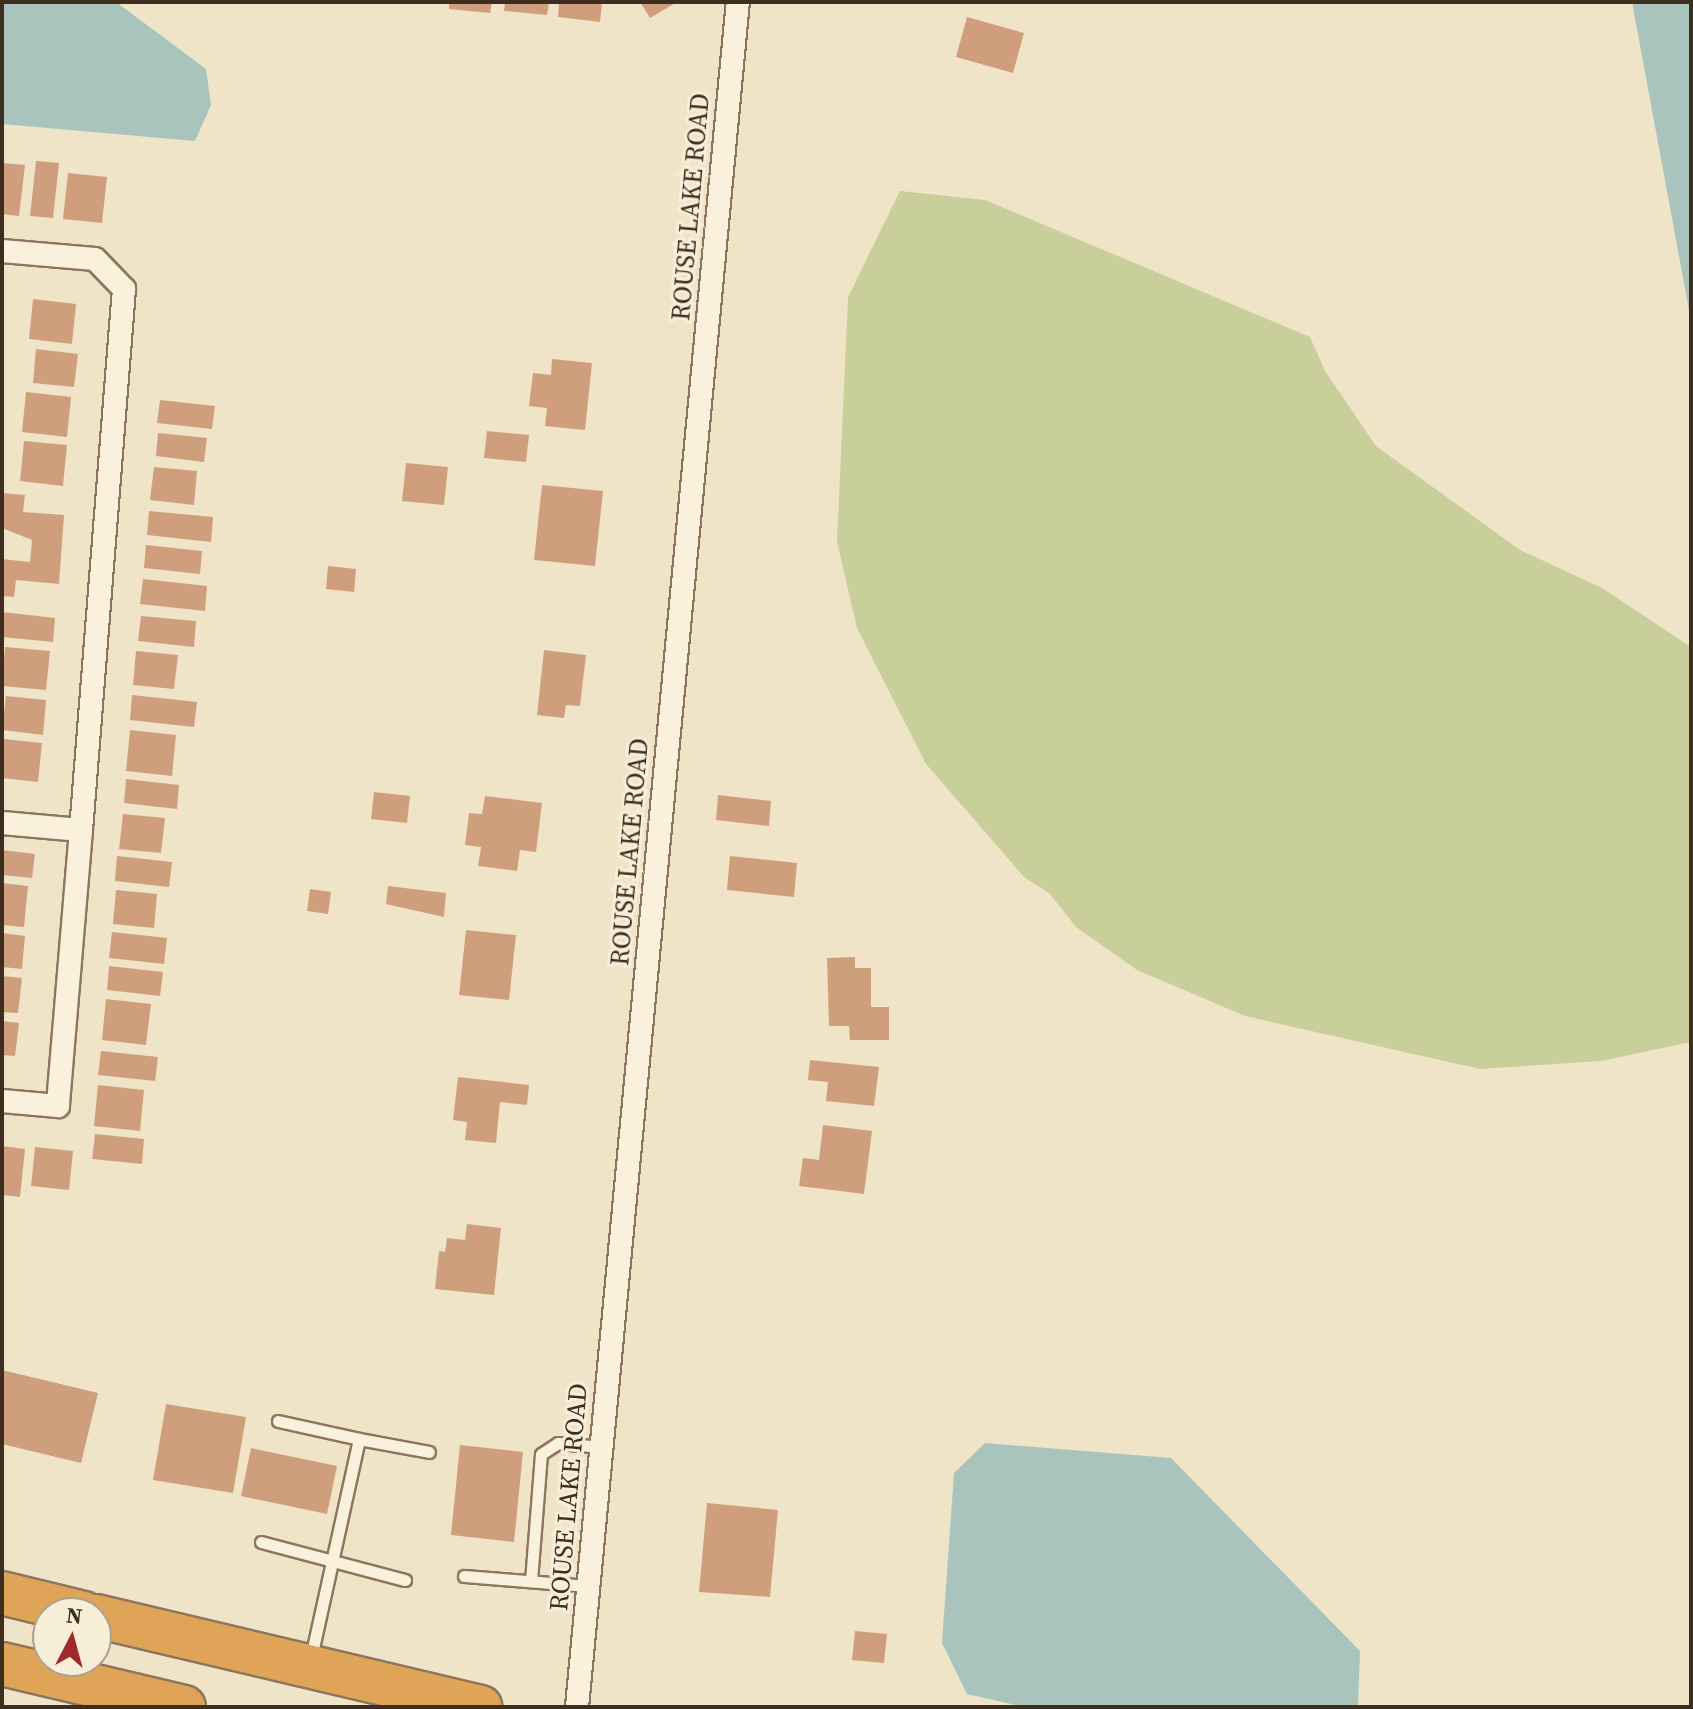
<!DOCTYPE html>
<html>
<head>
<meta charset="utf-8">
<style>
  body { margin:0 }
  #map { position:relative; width:1693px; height:1709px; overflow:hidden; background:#f0e4c8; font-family:"Source Serif 4",serif }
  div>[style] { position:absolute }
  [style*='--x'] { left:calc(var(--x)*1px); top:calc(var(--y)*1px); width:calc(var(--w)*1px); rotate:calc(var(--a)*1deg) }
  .green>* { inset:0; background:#c9cf9b }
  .water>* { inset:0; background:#a9c4bc }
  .building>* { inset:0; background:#cf9f7d }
  .roads { filter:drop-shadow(2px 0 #8d765c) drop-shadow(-2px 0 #8d765c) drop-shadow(0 2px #8d765c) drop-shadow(0 -2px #8d765c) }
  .lane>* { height:11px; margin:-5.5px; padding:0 5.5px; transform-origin:5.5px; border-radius:5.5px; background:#faf1dc }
  .street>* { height:22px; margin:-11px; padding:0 11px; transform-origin:11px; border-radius:11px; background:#faf1dc }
  .highway>* { height:42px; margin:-21px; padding:0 21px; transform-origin:21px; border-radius:21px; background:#e0a458 }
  span { translate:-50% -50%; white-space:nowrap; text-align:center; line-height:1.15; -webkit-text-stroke:6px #f7eed8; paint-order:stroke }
  .street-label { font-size:26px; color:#3d2e20 }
  .frame { position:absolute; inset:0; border:4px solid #3d2e20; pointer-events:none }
  .north { position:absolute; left:32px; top:1597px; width:80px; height:80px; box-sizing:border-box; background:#f7eed8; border:2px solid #ada18e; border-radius:50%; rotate:6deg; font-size:22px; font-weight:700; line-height:32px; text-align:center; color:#3d2e20 }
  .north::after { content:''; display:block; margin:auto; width:28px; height:36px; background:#9e2a2b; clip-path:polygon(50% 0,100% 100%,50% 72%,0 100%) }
</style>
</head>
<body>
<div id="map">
  <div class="green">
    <i style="clip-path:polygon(900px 191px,985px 200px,1310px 337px,1325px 371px,1376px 446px,1520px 550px,1602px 588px,1691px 647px,1691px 1042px,1601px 1061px,1480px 1069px,1245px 1016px,1137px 970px,1076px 927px,1049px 893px,1024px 877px,926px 764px,857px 628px,837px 542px,848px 297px)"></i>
  </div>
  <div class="water">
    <i style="clip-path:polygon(2px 2px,116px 2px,206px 69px,211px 105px,195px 141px,2px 124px)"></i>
    <i style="clip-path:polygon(1632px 2px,1691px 2px,1691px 321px)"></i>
    <i style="clip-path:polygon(985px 1443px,1171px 1458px,1360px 1651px,1358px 1707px,1025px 1707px,967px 1694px,942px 1643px,954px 1473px)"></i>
  </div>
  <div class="building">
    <i style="clip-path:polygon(449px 2px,492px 2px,490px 13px,449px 9px)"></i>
    <i style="clip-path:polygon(505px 2px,549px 2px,547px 15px,504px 11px)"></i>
    <i style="clip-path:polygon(559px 2px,602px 2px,600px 22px,558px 17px)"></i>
    <i style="clip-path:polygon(640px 2px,677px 2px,650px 18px)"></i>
    <i style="clip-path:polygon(967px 17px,1024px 33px,1013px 73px,956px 57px)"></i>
    <i style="clip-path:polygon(36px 161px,59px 163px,53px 218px,30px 216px)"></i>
    <i style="clip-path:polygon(2px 163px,25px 165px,19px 216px,2px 214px)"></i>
    <i style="clip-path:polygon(68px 173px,107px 177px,102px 223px,63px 219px)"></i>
    <i style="clip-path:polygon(33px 299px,76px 304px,72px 344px,29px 339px)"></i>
    <i style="clip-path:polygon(36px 349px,78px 354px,74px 387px,33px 383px)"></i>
    <i style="clip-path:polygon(552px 359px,592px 363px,585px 430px,545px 426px,547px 408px,529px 406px,533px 373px,551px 375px)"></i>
    <i style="clip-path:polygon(26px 392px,71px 397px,67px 437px,22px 432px)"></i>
    <i style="clip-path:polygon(160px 400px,215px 406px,212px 429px,157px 423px)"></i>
    <i style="clip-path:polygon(487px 431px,529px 435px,526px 462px,484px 458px)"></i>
    <i style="clip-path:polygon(158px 433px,207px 438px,204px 462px,156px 456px)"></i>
    <i style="clip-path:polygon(24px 441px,67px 445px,63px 486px,20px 481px)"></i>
    <i style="clip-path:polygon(406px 463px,448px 467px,444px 505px,402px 501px)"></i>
    <i style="clip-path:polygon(154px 467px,197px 471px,194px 505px,150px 500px)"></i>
    <i style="clip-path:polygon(542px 485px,603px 491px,595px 566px,534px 560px)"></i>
    <i style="clip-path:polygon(2px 493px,25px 495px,23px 512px,64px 515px,59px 584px,16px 580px,14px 597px,2px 596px,2px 559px,30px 562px,32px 540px,2px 528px)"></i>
    <i style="clip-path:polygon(149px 511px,213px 517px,211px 542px,147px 535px)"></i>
    <i style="clip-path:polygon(146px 545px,202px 551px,200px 574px,144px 568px)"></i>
    <i style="clip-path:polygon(328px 566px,356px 569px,354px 592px,326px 589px)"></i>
    <i style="clip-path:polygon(143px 579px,207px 586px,205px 611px,140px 604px)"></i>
    <i style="clip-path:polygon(2px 612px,55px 618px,53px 642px,2px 637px)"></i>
    <i style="clip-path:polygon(141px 616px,196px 621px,194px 647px,138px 641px)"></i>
    <i style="clip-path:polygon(5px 647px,50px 651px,46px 690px,2px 686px)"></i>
    <i style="clip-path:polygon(544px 650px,586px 655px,580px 706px,566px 705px,564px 718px,537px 715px)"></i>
    <i style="clip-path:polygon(136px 651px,178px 655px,174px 689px,133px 685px)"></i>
    <i style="clip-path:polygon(132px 695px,197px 702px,194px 727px,130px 720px)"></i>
    <i style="clip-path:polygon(6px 696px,46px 700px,43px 735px,2px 730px)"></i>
    <i style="clip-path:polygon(130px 730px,176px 735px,172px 776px,126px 771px)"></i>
    <i style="clip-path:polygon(4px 739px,42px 743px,38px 782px,2px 778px)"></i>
    <i style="clip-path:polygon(126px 779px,179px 785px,177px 809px,124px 803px)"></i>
    <i style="clip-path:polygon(374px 792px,410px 796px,407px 823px,371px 819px)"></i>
    <i style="clip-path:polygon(718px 795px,771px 801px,769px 826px,716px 820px)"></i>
    <i style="clip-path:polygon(485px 796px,542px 803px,536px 852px,520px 850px,517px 871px,478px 866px,481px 847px,465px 845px,469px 813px,482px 814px)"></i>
    <i style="clip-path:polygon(123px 814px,165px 818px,161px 853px,119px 849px)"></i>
    <i style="clip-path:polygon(2px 850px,35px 854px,32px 878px,2px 875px)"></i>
    <i style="clip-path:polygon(117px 856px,172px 862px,169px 887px,115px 881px)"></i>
    <i style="clip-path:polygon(730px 856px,797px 863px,794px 897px,727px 890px)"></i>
    <i style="clip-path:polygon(2px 883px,28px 886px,24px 927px,2px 925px)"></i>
    <i style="clip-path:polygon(388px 886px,446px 893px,444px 917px,386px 904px)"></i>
    <i style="clip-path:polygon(310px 889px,331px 892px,328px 914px,307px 911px)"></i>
    <i style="clip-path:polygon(116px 890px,157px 894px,154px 928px,113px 924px)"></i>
    <i style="clip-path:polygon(466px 930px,516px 935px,509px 1000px,459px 995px)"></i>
    <i style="clip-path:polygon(112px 932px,167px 938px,164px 964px,109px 958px)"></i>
    <i style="clip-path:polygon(2px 933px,25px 936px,22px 969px,2px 967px)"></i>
    <i style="clip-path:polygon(855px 957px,855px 968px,871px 968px,871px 1007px,889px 1007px,889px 1040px,850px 1040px,849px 1026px,829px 1026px,827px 958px)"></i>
    <i style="clip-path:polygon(109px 966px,163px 972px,160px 996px,107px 990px)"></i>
    <i style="clip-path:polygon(2px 976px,22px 978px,18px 1013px,2px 1012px)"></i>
    <i style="clip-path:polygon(106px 999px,151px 1004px,146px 1045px,102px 1040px)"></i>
    <i style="clip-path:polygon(2px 1021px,19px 1023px,15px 1056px,2px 1055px)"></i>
    <i style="clip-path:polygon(101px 1051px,158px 1057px,155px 1081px,98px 1075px)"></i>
    <i style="clip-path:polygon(810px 1060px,879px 1067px,874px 1106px,826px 1101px,828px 1082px,808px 1080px)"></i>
    <i style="clip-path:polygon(458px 1077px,529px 1085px,527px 1105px,500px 1102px,496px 1143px,465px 1140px,467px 1122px,453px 1120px)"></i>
    <i style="clip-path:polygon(98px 1085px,144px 1090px,140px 1131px,94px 1126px)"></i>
    <i style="clip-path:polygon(823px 1125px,872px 1131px,864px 1194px,799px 1186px,803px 1158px,819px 1160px)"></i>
    <i style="clip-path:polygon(95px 1134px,144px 1139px,142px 1164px,92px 1159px)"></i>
    <i style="clip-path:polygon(2px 1146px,25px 1149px,20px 1197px,2px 1195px)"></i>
    <i style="clip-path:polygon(35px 1147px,73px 1151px,69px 1190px,31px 1186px)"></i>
    <i style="clip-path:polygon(467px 1224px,501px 1228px,494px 1295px,435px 1289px,439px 1251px,445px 1252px,447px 1238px,465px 1240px)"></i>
    <i style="clip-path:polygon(2px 1370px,98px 1393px,81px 1463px,2px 1444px)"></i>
    <i style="clip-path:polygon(166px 1404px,246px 1417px,233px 1493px,153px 1480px)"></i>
    <i style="clip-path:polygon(460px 1445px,523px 1452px,514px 1542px,451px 1535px)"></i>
    <i style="clip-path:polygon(251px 1448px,337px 1466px,327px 1514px,241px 1496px)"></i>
    <i style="clip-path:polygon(707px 1503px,778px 1510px,770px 1597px,699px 1592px)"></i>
    <i style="clip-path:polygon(855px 1631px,887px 1634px,884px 1663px,852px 1660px)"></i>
  </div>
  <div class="roads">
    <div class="lane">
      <i style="--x:278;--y:1421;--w:83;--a:12.5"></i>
      <i style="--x:359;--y:1439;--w:224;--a:102.4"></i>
      <i style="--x:359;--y:1439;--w:71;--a:10.5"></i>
      <i style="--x:261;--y:1542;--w:149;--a:14.8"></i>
      <i style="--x:464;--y:1576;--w:125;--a:4.6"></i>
      <i style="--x:531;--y:1581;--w:127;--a:-85.5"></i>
      <i style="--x:541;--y:1454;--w:20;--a:-33"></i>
      <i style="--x:558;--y:1443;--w:44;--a:5.2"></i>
    </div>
    <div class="street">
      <i style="--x:2;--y:251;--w:93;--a:4.9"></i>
      <i style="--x:95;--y:259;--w:42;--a:46"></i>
      <i style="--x:124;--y:289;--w:543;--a:94.54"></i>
      <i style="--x:2;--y:823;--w:79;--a:5.1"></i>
      <i style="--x:81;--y:830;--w:277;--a:94.8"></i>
      <i style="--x:58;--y:1106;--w:56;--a:-174.9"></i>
      <i style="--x:577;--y:1707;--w:1713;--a:-84.61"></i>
    </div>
    <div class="highway">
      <i style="--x:2;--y:1593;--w:84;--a:13.7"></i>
      <i style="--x:96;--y:1616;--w:395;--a:13.3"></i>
      <i style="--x:2;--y:1664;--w:187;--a:13.3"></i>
    </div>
  </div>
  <div class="street-label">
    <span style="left:691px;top:207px;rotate:-85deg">ROUSE LAKE ROAD</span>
    <span style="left:630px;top:852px;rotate:-85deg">ROUSE LAKE ROAD</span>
    <span style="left:569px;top:1497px;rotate:-85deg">ROUSE LAKE ROAD</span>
  </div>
  <div class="frame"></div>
  <div class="north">N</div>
</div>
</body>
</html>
